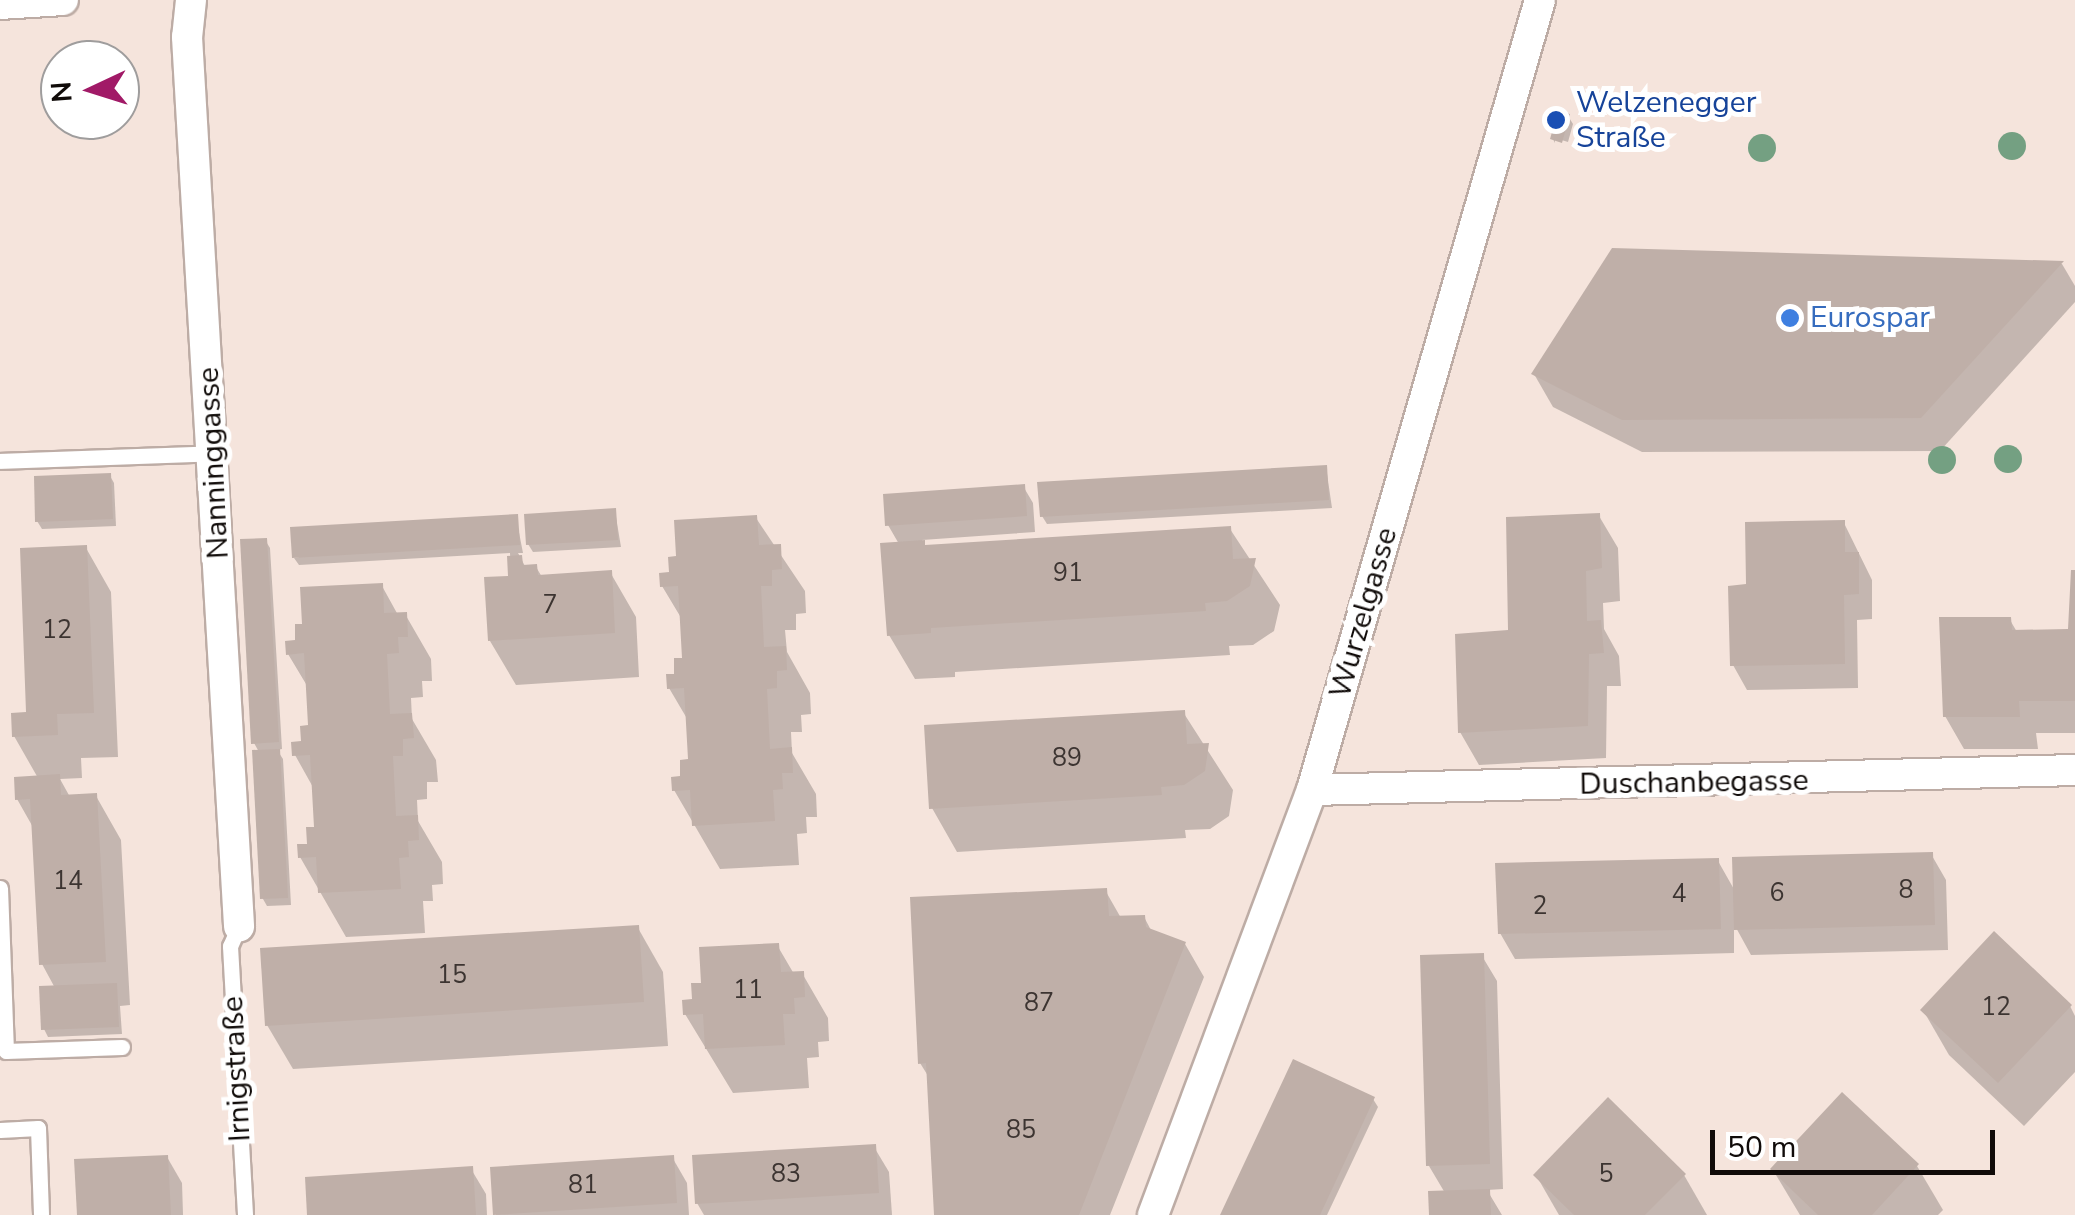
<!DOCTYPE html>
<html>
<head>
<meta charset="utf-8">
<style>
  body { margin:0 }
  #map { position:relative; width:2075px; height:1215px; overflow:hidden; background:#f5e4dc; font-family:"Nunito Sans",sans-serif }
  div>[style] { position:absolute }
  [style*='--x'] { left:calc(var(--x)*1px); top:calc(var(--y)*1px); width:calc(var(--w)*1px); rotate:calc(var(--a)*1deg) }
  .shadow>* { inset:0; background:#0003 }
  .building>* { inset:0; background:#bfafa8 }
  .roads { filter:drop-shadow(2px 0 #bdaca5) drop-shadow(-2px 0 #bdaca5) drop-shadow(0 2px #bdaca5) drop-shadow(0 -2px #bdaca5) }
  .service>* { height:15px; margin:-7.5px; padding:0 7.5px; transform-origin:7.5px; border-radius:7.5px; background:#fff }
  .minor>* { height:30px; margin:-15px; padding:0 15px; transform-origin:15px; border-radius:15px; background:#fff }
  .trees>* { width:28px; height:28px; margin:-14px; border-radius:50%; background:#74a082 }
  .dots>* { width:28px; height:28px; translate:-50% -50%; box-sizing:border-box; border:5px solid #fff; border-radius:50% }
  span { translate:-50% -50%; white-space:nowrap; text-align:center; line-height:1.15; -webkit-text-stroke:10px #fff; paint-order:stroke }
  .number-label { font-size:25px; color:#3c3431 }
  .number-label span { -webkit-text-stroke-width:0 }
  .transit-label { font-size:30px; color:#164399 }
  .left { translate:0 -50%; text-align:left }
  .shop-label { font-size:30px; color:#366cbe }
  .street-label { font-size:30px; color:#100b09 }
  .north { position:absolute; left:40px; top:40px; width:100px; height:100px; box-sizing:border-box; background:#fff; border:2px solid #9f9d9d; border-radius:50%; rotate:266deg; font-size:28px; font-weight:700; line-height:40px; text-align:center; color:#100b09 }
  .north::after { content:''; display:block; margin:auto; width:35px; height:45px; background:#a11a67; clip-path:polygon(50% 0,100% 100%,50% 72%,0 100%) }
  .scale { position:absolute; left:1710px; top:1130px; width:285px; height:45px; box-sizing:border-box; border:5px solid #100b09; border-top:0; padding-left:12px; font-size:30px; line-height:35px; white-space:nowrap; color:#100b09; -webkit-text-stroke:8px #fff; paint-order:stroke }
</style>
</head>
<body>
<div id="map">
  <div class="shadow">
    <i style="clip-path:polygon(1568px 116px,1573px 124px,1568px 142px,1555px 138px,1555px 143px,1553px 139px)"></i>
    <i style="clip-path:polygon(1613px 251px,2062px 264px,2075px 286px,2075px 302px,1940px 451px,1642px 452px,1553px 407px,1534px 374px)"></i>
    <i style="clip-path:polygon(1326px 467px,1332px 508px,1047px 524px,1042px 516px)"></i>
    <i style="clip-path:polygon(110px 476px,114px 483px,116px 526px,42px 529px,37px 521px)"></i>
    <i style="clip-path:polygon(1023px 486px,1033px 503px,1035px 532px,922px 540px,926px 548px,1230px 529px,1280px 605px,1274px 631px,1253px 645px,1229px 646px,1230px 655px,955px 672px,955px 677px,915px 679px,889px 635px,899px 544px,888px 525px)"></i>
    <i style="clip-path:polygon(615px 511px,621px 547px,533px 552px,528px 544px)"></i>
    <i style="clip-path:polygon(1599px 516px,1618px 548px,1620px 601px,1603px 603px,1604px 629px,1619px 656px,1621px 686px,1607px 686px,1606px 758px,1479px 765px,1460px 732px)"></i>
    <i style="clip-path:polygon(516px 517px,523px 553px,518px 553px,526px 568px,536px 567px,542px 577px,610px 572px,636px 617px,639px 677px,516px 685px,490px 641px,511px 579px,510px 553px,299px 565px,294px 558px)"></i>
    <i style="clip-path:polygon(756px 518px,805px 591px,806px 613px,796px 614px,796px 630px,785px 630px,787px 652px,810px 693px,811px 714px,801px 715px,802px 732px,791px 732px,792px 753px,816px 794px,817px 817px,806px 817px,807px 833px,797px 834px,799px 865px,720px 869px,674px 790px,691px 761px,689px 722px,669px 688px,685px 660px,683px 621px,662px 586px)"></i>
    <i style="clip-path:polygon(1844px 523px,1872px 580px,1872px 619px,1857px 620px,1858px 688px,1747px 690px,1733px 665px,1749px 586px)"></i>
    <i style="clip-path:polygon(265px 540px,270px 548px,282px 749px,277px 750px,283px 759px,291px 905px,267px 906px,263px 899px,259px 752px,254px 743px)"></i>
    <i style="clip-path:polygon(86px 548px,111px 592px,118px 757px,81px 758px,82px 778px,60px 779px,70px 797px,96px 796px,121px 840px,130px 1005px,120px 1006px,122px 1034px,48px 1037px,44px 1029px,55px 988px,42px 964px,34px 829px,17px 799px,38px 778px,14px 736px,29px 715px)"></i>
    <i style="clip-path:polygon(2075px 573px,2075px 733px,2036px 733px,2038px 749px,1964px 749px,1945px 716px,2010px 620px,2017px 632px,2071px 631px)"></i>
    <i style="clip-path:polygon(382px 586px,398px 615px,405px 614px,431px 659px,432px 681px,422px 681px,423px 697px,411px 698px,412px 719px,436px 760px,438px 782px,427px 782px,427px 799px,417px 800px,418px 821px,442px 862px,443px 884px,432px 885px,433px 901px,423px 901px,425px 933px,346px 937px,300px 857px,317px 829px,314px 789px,295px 755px,311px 728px,309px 689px,288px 654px,298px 642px)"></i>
    <i style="clip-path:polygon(1183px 712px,1233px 790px,1229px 816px,1210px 829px,1185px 830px,1186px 838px,957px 852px,932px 808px)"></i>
    <i style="clip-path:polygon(1931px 854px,1946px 880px,1948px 950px,1751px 955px,1734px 924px,1734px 953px,1515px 959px,1500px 933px,1718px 861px,1735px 891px)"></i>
    <i style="clip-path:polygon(1105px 890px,1121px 918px,1144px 917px,1152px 932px,1185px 944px,1204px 977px,1110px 1215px,936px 1215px,930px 1079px,920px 1063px)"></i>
    <i style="clip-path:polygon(638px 928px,663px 972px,668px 1046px,293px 1069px,267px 1025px)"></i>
    <i style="clip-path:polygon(777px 945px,794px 974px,802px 973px,828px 1018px,829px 1041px,818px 1042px,819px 1057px,807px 1058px,809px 1088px,733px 1093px,685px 1014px,703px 985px)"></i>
    <i style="clip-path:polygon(1482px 956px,1497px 981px,1503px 1189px,1487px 1190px,1502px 1215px,1431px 1215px,1445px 1193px,1429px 1166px)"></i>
    <i style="clip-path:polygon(2070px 1006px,2075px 1016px,2075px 1072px,2024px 1126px,1949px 1055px,1923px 1010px)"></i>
    <i style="clip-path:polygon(1842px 1095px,1917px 1166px,1943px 1210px,1938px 1215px,1800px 1215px,1773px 1170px)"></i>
    <i style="clip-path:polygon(1373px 1099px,1378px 1107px,1327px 1215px,1223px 1215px)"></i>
    <i style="clip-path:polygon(874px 1147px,889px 1172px,892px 1215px,704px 1215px,697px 1203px)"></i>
    <i style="clip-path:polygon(167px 1157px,182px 1183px,183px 1215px,79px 1215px)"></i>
    <i style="clip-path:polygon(672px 1157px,687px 1183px,689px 1215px,496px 1215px,492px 1169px)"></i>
    <i style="clip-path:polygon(471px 1169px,486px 1194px,487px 1215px,309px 1215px)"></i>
    <i style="clip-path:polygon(1536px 1175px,1684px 1175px,1707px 1215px,1559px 1215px)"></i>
  </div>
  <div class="building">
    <i style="clip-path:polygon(1558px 111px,1570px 114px,1562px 143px,1550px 139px)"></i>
    <i style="clip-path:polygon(1612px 248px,2064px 261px,1921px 418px,1622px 420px,1531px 374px)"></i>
    <i style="clip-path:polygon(1327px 465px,1329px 500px,1040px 517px,1037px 482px)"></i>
    <i style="clip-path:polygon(111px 473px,113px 519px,35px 522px,34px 476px)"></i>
    <i style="clip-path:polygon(1025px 484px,1027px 516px,885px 526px,883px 494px)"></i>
    <i style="clip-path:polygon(616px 508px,618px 540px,526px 545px,524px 514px)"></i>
    <i style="clip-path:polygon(1600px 513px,1602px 568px,1586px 571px,1587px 621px,1601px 620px,1604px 653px,1589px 654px,1588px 726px,1458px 733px,1455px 634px,1508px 630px,1506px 517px)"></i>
    <i style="clip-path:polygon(518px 514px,520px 545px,292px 558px,290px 527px)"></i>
    <i style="clip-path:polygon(757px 515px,759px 545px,781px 544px,782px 569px,772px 570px,772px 586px,761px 586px,764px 647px,786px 646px,787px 670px,777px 671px,777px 688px,767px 689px,770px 749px,792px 747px,793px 773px,782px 773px,783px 789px,773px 790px,775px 821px,692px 826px,690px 790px,672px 791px,671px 777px,680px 776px,680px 760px,688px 759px,684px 688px,667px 689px,666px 674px,674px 674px,674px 658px,682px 658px,678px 586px,660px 587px,659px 573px,669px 572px,668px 557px,676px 556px,674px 520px)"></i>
    <i style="clip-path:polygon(1845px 520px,1845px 552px,1859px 552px,1859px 594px,1844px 595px,1845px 664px,1730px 666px,1728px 586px,1746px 584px,1745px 522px)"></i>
    <i style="clip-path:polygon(1231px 526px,1233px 559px,1256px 558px,1250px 586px,1227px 601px,1205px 603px,1206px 611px,931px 628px,931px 633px,887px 636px,880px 543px,925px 540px,925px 545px)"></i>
    <i style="clip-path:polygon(267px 538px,279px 742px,251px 744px,240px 539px)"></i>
    <i style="clip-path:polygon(87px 545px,94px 713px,57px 714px,58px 735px,12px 737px,11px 713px,26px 712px,20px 548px)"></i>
    <i style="clip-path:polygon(522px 555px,523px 565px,537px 564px,538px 575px,612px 570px,615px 633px,488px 641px,484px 577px,508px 576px,507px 556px)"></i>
    <i style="clip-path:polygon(2071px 570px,2075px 570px,2075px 701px,2019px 701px,2020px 717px,1943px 717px,1939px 617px,2011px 617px,2012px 630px,2068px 629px)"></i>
    <i style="clip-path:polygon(383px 583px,384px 613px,407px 612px,408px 637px,398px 637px,399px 653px,387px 654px,390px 714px,412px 713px,414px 738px,403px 739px,403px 756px,393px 756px,396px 816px,418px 815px,419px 840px,408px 841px,409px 857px,399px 858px,401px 889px,318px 893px,316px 857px,298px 858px,297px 844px,307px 844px,306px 827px,314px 827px,310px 755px,292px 756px,291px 742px,301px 741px,300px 726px,308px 725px,304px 653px,286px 655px,285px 641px,295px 640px,295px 624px,302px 624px,300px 587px)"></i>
    <i style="clip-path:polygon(1185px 710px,1187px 744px,1209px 743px,1205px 771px,1184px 785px,1161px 787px,1162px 795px,929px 809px,924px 725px)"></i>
    <i style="clip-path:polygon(280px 749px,288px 898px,260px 899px,252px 750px)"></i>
    <i style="clip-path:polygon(60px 774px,61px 795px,97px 793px,106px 962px,39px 965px,30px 799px,15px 800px,14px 777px)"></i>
    <i style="clip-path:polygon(1933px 852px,1935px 925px,1734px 930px,1732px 857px)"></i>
    <i style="clip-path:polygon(1719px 858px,1721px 929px,1498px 934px,1495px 863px)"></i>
    <i style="clip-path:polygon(1107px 888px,1109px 916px,1145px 915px,1146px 927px,1186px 942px,1079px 1215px,934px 1215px,926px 1063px,918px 1064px,910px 897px)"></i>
    <i style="clip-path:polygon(639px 925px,644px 1002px,265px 1026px,260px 948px)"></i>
    <i style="clip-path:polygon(1994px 931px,2072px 1005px,1998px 1083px,1920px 1010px)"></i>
    <i style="clip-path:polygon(779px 943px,781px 972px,804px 971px,805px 997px,794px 998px,795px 1014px,783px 1014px,785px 1045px,705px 1049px,703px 1014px,683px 1015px,682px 1000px,692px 999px,691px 983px,701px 983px,699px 947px)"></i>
    <i style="clip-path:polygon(1484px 953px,1490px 1164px,1426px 1166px,1420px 955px)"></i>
    <i style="clip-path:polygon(117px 983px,119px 1027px,41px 1030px,39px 986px)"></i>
    <i style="clip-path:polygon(1293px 1059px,1375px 1097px,1320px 1215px,1220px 1215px)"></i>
    <i style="clip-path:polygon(1842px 1092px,1919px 1164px,1872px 1215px,1818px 1215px,1770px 1169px)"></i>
    <i style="clip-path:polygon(1608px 1097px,1686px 1174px,1645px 1215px,1574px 1215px,1533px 1175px)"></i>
    <i style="clip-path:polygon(876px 1144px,879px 1193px,695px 1204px,692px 1155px)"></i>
    <i style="clip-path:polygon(168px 1155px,171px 1215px,77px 1215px,74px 1159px)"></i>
    <i style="clip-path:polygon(674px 1155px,677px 1203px,493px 1215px,490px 1167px)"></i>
    <i style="clip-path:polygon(473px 1166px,476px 1215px,307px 1215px,305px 1177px)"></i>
    <i style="clip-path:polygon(1490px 1189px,1491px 1215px,1429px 1215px,1428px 1191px)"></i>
  </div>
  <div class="roads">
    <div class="service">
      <i style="--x:0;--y:461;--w:214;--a:-2.1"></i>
      <i style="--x:0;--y:888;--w:163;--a:87.9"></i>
      <i style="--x:6;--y:1051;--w:116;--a:-2"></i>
      <i style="--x:239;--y:926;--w:22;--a:114"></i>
      <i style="--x:230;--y:946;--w:269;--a:86.8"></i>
      <i style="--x:0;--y:1130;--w:38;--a:-3"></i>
      <i style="--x:38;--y:1128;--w:86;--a:88"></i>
    </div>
    <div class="minor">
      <i style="--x:191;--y:0;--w:37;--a:96"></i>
      <i style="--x:187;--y:37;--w:891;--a:86.65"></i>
      <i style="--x:0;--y:4;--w:63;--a:-3.6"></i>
      <i style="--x:1312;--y:790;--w:763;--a:-1.5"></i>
      <i style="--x:1153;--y:1215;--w:454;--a:-69.5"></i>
      <i style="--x:1312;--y:790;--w:822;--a:-73.9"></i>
    </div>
  </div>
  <div class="trees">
    <i style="left:2012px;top:146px"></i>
    <i style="left:1762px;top:148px"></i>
    <i style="left:2008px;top:459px"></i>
    <i style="left:1942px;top:460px"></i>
  </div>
  <div class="dots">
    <i style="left:1556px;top:120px;background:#1a4fb4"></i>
    <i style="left:1790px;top:318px;background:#3f7fe0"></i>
  </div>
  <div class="number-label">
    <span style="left:1068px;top:573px">91</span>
    <span style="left:550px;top:605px">7</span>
    <span style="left:57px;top:630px">12</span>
    <span style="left:1067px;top:758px">89</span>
    <span style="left:68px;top:881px">14</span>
    <span style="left:1906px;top:890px">8</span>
    <span style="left:1777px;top:893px">6</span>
    <span style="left:1679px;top:894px">4</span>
    <span style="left:1540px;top:906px">2</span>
    <span style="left:452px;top:975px">15</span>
    <span style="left:748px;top:990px">11</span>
    <span style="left:1039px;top:1003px">87</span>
    <span style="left:1996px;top:1007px">12</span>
    <span style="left:1021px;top:1130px">85</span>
    <span style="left:786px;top:1174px">83</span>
    <span style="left:1606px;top:1174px">5</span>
    <span style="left:583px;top:1185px">81</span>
  </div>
  <div class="transit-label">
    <span class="left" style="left:1576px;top:120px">Welzenegger<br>Straße</span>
  </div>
  <div class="shop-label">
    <span class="left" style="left:1810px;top:318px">Eurospar</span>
  </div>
  <div class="street-label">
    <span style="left:214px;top:463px;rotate:-93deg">Nanninggasse</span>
    <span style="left:1364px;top:613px;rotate:-74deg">Wurzelgasse</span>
    <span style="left:1694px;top:783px;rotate:-1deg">Duschanbegasse</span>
    <span style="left:237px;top:1069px;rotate:-93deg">Irnigstraße</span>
  </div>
  <div class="north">N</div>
  <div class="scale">50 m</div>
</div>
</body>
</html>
